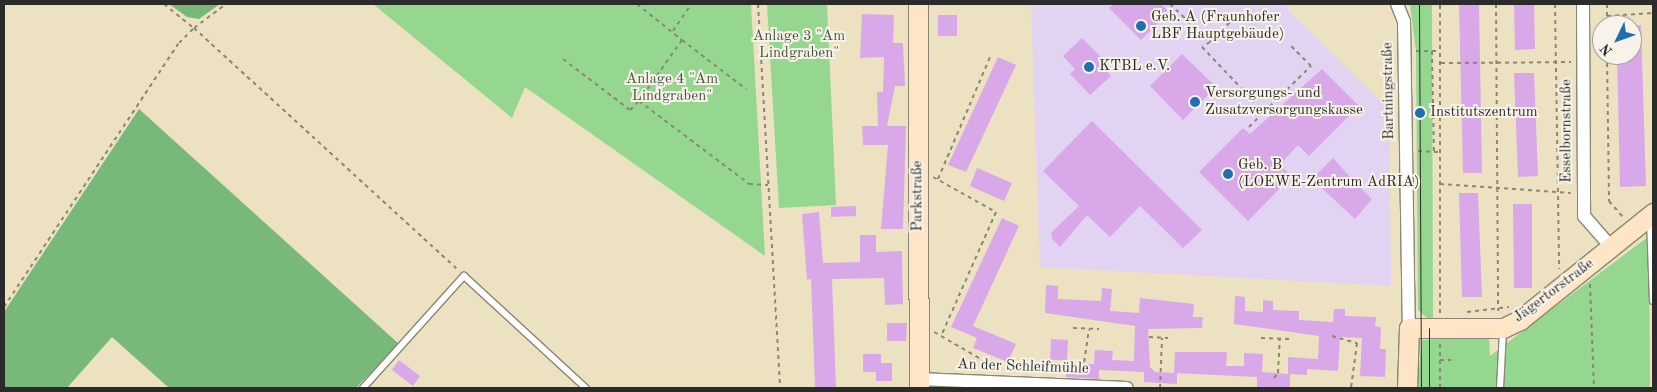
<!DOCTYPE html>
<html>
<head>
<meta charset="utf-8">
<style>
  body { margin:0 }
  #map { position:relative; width:1657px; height:392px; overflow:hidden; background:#ece2c2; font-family:"Old Standard TT",serif }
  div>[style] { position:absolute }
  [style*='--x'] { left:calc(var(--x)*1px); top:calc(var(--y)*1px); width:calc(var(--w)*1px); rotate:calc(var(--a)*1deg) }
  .built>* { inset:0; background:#e3d3f3 }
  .green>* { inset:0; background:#95d78e }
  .forest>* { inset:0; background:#78b879 }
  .building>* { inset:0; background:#d8a8e8 }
  .path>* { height:2px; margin-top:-1px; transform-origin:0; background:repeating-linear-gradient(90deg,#8c8676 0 4px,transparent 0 8px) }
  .roads { filter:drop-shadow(1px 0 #8c8676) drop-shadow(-1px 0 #8c8676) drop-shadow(0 1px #8c8676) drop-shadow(0 -1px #8c8676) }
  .lane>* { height:6px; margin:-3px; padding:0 3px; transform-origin:3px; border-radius:3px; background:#fff }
  .street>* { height:12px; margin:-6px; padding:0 6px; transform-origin:6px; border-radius:6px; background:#fff }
  .secondary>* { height:19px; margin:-9.5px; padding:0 9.5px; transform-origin:9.5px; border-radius:9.5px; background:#fde5c5 }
  .tram>* { height:1px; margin:-0.5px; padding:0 0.5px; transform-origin:0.5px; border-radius:0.5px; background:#2b2b2b }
  .dots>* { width:14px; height:14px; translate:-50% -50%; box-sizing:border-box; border:2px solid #f7f3e8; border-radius:50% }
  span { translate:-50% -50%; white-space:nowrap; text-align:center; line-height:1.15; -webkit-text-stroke:4px #f7f3e8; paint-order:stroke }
  .poi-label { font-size:15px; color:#2b2b2b }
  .left { translate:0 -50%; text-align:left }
  .park-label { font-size:15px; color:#465644 }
  .street-label { font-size:15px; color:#2b2b2b }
  .frame { position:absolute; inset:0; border:5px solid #2b2b2b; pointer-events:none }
  .north { position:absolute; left:1592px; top:15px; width:50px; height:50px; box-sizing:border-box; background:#f7f3e8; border:1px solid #a5a39c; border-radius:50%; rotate:228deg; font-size:14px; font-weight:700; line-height:20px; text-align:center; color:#2b2b2b }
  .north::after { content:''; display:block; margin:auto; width:18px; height:22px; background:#1f6fb2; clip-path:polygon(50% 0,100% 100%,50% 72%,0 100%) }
</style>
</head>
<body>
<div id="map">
  <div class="built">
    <i style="clip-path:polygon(1031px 4px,1290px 4px,1287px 9px,1389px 109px,1391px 286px,1040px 267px)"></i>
  </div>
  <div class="green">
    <i style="clip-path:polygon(373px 4px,751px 4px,765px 256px,525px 87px,512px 118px)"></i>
    <i style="clip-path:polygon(767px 4px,827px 4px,836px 205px,779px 208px)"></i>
    <i style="clip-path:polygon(1410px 4px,1432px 4px,1433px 323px,1418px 310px,1416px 51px)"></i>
    <i style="clip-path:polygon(1649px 236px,1650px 388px,1417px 388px,1422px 340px,1489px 336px,1490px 356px)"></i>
  </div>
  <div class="forest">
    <i style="clip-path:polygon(169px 4px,220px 4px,199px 19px,187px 17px)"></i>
    <i style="clip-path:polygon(139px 109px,399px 344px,356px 388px,169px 388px,112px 337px,67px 388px,4px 388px,4px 312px)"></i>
  </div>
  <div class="building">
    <i style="clip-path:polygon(1114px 4px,1161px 4px,1169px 12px,1141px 40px,1109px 8px)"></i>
    <i style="clip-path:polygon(1459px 4px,1479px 4px,1482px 173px,1463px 173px)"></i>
    <i style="clip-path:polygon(1514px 4px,1534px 4px,1535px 49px,1515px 50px)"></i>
    <i style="clip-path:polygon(862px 14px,894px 15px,893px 43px,903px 43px,905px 86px,895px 86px,887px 126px,906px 126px,903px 229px,881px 229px,888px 145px,863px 145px,862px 126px,878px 126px,877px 92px,883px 92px,884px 57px,860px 58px)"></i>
    <i style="clip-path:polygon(938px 15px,957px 15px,957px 36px,938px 36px)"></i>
    <i style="clip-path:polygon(1641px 25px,1646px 186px,1620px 187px,1617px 55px,1632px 55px,1632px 26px)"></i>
    <i style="clip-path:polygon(1082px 38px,1106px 62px,1102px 66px,1111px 76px,1090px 95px,1070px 74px,1075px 69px,1063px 56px)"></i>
    <i style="clip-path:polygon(1182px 54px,1216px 87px,1183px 120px,1150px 86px)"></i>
    <i style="clip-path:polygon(998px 57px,1016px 65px,966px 172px,948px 165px)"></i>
    <i style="clip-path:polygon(1322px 69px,1359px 106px,1309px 156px,1298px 145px,1280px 164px,1291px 177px,1248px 221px,1199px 172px,1243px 128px,1250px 134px)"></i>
    <i style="clip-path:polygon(1514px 73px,1534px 73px,1538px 176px,1518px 177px)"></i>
    <i style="clip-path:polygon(1092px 121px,1202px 230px,1183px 248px,1140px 206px,1110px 237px,1087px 215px,1060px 247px,1052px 239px,1051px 233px,1079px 206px,1043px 171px)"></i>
    <i style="clip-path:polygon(1333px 158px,1352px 179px,1364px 184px,1361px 188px,1372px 199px,1355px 219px,1312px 179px)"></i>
    <i style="clip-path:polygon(977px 168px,1012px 183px,1004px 201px,970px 186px)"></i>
    <i style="clip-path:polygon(1459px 193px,1478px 193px,1482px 297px,1462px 297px)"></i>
    <i style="clip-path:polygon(1513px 204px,1532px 204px,1532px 288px,1514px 288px)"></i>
    <i style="clip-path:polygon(856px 206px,856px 216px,831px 217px,831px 207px)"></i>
    <i style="clip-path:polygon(819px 212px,823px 263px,860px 262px,860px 235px,876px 235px,876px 252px,902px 251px,903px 304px,885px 305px,884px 278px,832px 279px,836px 388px,815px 388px,811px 279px,807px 280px,802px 214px)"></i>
    <i style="clip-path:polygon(1002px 218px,1019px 226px,973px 326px,1016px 344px,1008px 362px,973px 348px,977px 338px,951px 327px)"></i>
    <i style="clip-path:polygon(1046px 285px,1058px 286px,1058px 299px,1101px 301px,1102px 288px,1112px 289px,1110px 311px,1139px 313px,1140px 298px,1194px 304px,1193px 317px,1203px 317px,1202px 328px,1148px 329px,1150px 367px,1155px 372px,1177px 373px,1177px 384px,1144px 382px,1144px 372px,1099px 370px,1099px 379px,1066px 377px,1067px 363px,1094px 364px,1095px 350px,1113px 351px,1112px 360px,1134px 361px,1135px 326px,1045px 313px)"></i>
    <i style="clip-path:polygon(1235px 296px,1245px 297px,1245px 311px,1263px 312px,1263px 300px,1273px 301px,1273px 310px,1299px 311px,1299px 320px,1333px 322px,1334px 309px,1345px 309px,1345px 316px,1376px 317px,1375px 326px,1381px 327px,1380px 349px,1386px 349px,1385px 377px,1360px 376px,1362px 338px,1340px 337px,1338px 371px,1307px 369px,1307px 375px,1290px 374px,1290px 388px,1257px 388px,1257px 377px,1174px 373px,1175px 352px,1227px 352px,1226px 366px,1244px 366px,1244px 353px,1263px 354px,1262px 372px,1288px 374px,1288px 357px,1318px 359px,1319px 336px,1234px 324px)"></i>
    <i style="clip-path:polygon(887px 323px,907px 323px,906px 341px,887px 341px)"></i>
    <i style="clip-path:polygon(1051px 339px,1068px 340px,1067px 360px,1050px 360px)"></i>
    <i style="clip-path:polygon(863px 354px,881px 354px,881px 363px,892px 363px,892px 381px,876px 381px,876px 372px,863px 372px)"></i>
    <i style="clip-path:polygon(399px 360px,420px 376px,413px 386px,392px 370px)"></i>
  </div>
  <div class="path">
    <i style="--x:164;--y:4;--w:38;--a:39"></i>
    <i style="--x:194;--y:28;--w:40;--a:-37"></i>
    <i style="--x:637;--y:4;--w:58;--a:38.7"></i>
    <i style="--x:682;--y:40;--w:75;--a:125.2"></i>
    <i style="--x:639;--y:101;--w:138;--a:37"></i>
    <i style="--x:749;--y:184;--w:19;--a:3"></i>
    <i style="--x:758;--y:4;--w:385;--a:86.7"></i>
    <i style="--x:1170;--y:4;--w:55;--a:43.5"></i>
    <i style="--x:1210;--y:42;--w:9;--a:148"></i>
    <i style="--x:1202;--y:47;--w:90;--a:46.4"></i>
    <i style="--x:1264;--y:112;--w:66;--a:-44.4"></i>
    <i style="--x:1311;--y:66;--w:31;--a:-135"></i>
    <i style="--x:1496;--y:4;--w:307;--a:89.6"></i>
    <i style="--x:1555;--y:4;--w:265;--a:89.1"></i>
    <i style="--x:1607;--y:4;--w:21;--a:90"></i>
    <i style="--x:1607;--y:16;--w:46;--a:-3.7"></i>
    <i style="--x:673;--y:31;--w:32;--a:-56"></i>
    <i style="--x:682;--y:40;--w:81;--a:37.4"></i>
    <i style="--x:1210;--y:42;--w:34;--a:-45"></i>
    <i style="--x:1416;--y:51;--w:24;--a:0"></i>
    <i style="--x:1432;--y:51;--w:100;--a:88.9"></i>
    <i style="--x:1607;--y:55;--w:146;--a:89.2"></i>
    <i style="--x:1609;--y:201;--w:21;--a:49"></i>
    <i style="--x:563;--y:59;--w:84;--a:37.3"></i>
    <i style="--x:630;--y:110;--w:13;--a:-45"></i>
    <i style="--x:1441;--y:63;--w:130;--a:-0.4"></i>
    <i style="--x:1249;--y:127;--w:21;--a:-45"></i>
    <i style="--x:1418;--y:151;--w:22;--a:3"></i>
    <i style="--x:933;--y:177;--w:72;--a:29.1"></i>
    <i style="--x:996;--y:212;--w:136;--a:113.9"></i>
    <i style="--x:938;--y:179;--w:135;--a:-66.9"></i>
    <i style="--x:1440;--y:184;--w:131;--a:3.9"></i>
    <i style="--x:1590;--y:284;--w:104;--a:87.8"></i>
    <i style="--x:4;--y:307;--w:317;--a:-56.5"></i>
    <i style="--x:179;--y:43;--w:21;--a:-45"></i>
    <i style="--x:194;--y:28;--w:358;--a:42.5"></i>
    <i style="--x:1467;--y:312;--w:42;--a:-6.8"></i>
    <i style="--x:1440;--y:313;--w:309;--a:-90"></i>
    <i style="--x:1073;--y:328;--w:26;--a:2"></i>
    <i style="--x:934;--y:332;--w:76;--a:29.9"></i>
    <i style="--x:1332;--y:336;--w:26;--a:16"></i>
    <i style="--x:1357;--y:343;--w:45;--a:97.6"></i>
    <i style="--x:1149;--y:337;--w:19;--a:3"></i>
    <i style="--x:1261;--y:338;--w:28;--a:2"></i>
    <i style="--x:1440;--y:360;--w:11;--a:0"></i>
    <i style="--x:1083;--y:370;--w:41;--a:-81.7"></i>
    <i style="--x:1274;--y:378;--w:6;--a:-51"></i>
    <i style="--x:1278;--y:373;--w:34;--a:-87"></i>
    <i style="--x:1160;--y:388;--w:50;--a:-87.7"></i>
    <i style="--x:1440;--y:388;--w:45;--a:-90"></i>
  </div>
  <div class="roads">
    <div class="lane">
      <i style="--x:1650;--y:220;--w:81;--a:87.9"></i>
      <i style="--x:363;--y:388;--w:151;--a:-48"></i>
      <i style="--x:464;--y:276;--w:166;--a:42.6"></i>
      <i style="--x:1500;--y:388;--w:58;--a:-87"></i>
    </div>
    <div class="street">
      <i style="--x:1397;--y:4;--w:18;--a:68"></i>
      <i style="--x:1404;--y:21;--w:307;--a:89.1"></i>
      <i style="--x:1583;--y:4;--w:212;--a:89.7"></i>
      <i style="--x:1584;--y:216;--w:41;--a:48.9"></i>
      <i style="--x:919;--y:379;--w:208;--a:2.5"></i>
    </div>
    <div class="secondary">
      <i style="--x:918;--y:4;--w:384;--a:89.9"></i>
      <i style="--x:1407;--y:388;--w:60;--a:-88.1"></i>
      <i style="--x:1409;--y:328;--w:94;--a:0"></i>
      <i style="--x:1503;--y:328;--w:19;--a:-25"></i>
      <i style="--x:1520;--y:320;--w:171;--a:-38.8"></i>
    </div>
  </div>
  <div class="tram">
    <i style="--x:1419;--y:4;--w:384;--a:89.7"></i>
    <i style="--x:1429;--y:328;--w:60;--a:90"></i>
  </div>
  <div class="dots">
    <i style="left:1141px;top:26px;background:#1f6fb2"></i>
    <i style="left:1089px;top:67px;background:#1f6fb2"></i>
    <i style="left:1195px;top:102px;background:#1f6fb2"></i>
    <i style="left:1420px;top:113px;background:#1f6fb2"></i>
    <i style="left:1228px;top:174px;background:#1f6fb2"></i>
  </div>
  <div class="poi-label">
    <span class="left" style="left:1151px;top:26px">Geb. A (Fraunhofer<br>LBF Hauptgebäude)</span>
    <span class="left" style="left:1099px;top:67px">KTBL e.V.</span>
    <span class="left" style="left:1205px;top:102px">Versorgungs- und<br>Zusatzversorgungskasse</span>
    <span class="left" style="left:1430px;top:113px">Institutszentrum</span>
    <span class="left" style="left:1238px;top:174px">Geb. B<br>(LOEWE-Zentrum AdRIA)</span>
  </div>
  <div class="park-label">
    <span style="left:799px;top:45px">Anlage 3 "Am<br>Lindgraben"</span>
    <span style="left:672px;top:88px">Anlage 4 "Am<br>Lindgraben"</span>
  </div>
  <div class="street-label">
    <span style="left:1389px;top:91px;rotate:-91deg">Bartningstraße</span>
    <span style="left:1567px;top:131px;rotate:-90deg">Esselbornstraße</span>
    <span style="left:918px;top:196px;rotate:-90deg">Parkstraße</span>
    <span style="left:1554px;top:291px;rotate:-37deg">Jägertorstraße</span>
    <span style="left:1023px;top:367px;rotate:2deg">An der Schleifmühle</span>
  </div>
  <div class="frame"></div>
  <div class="north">N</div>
</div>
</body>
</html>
